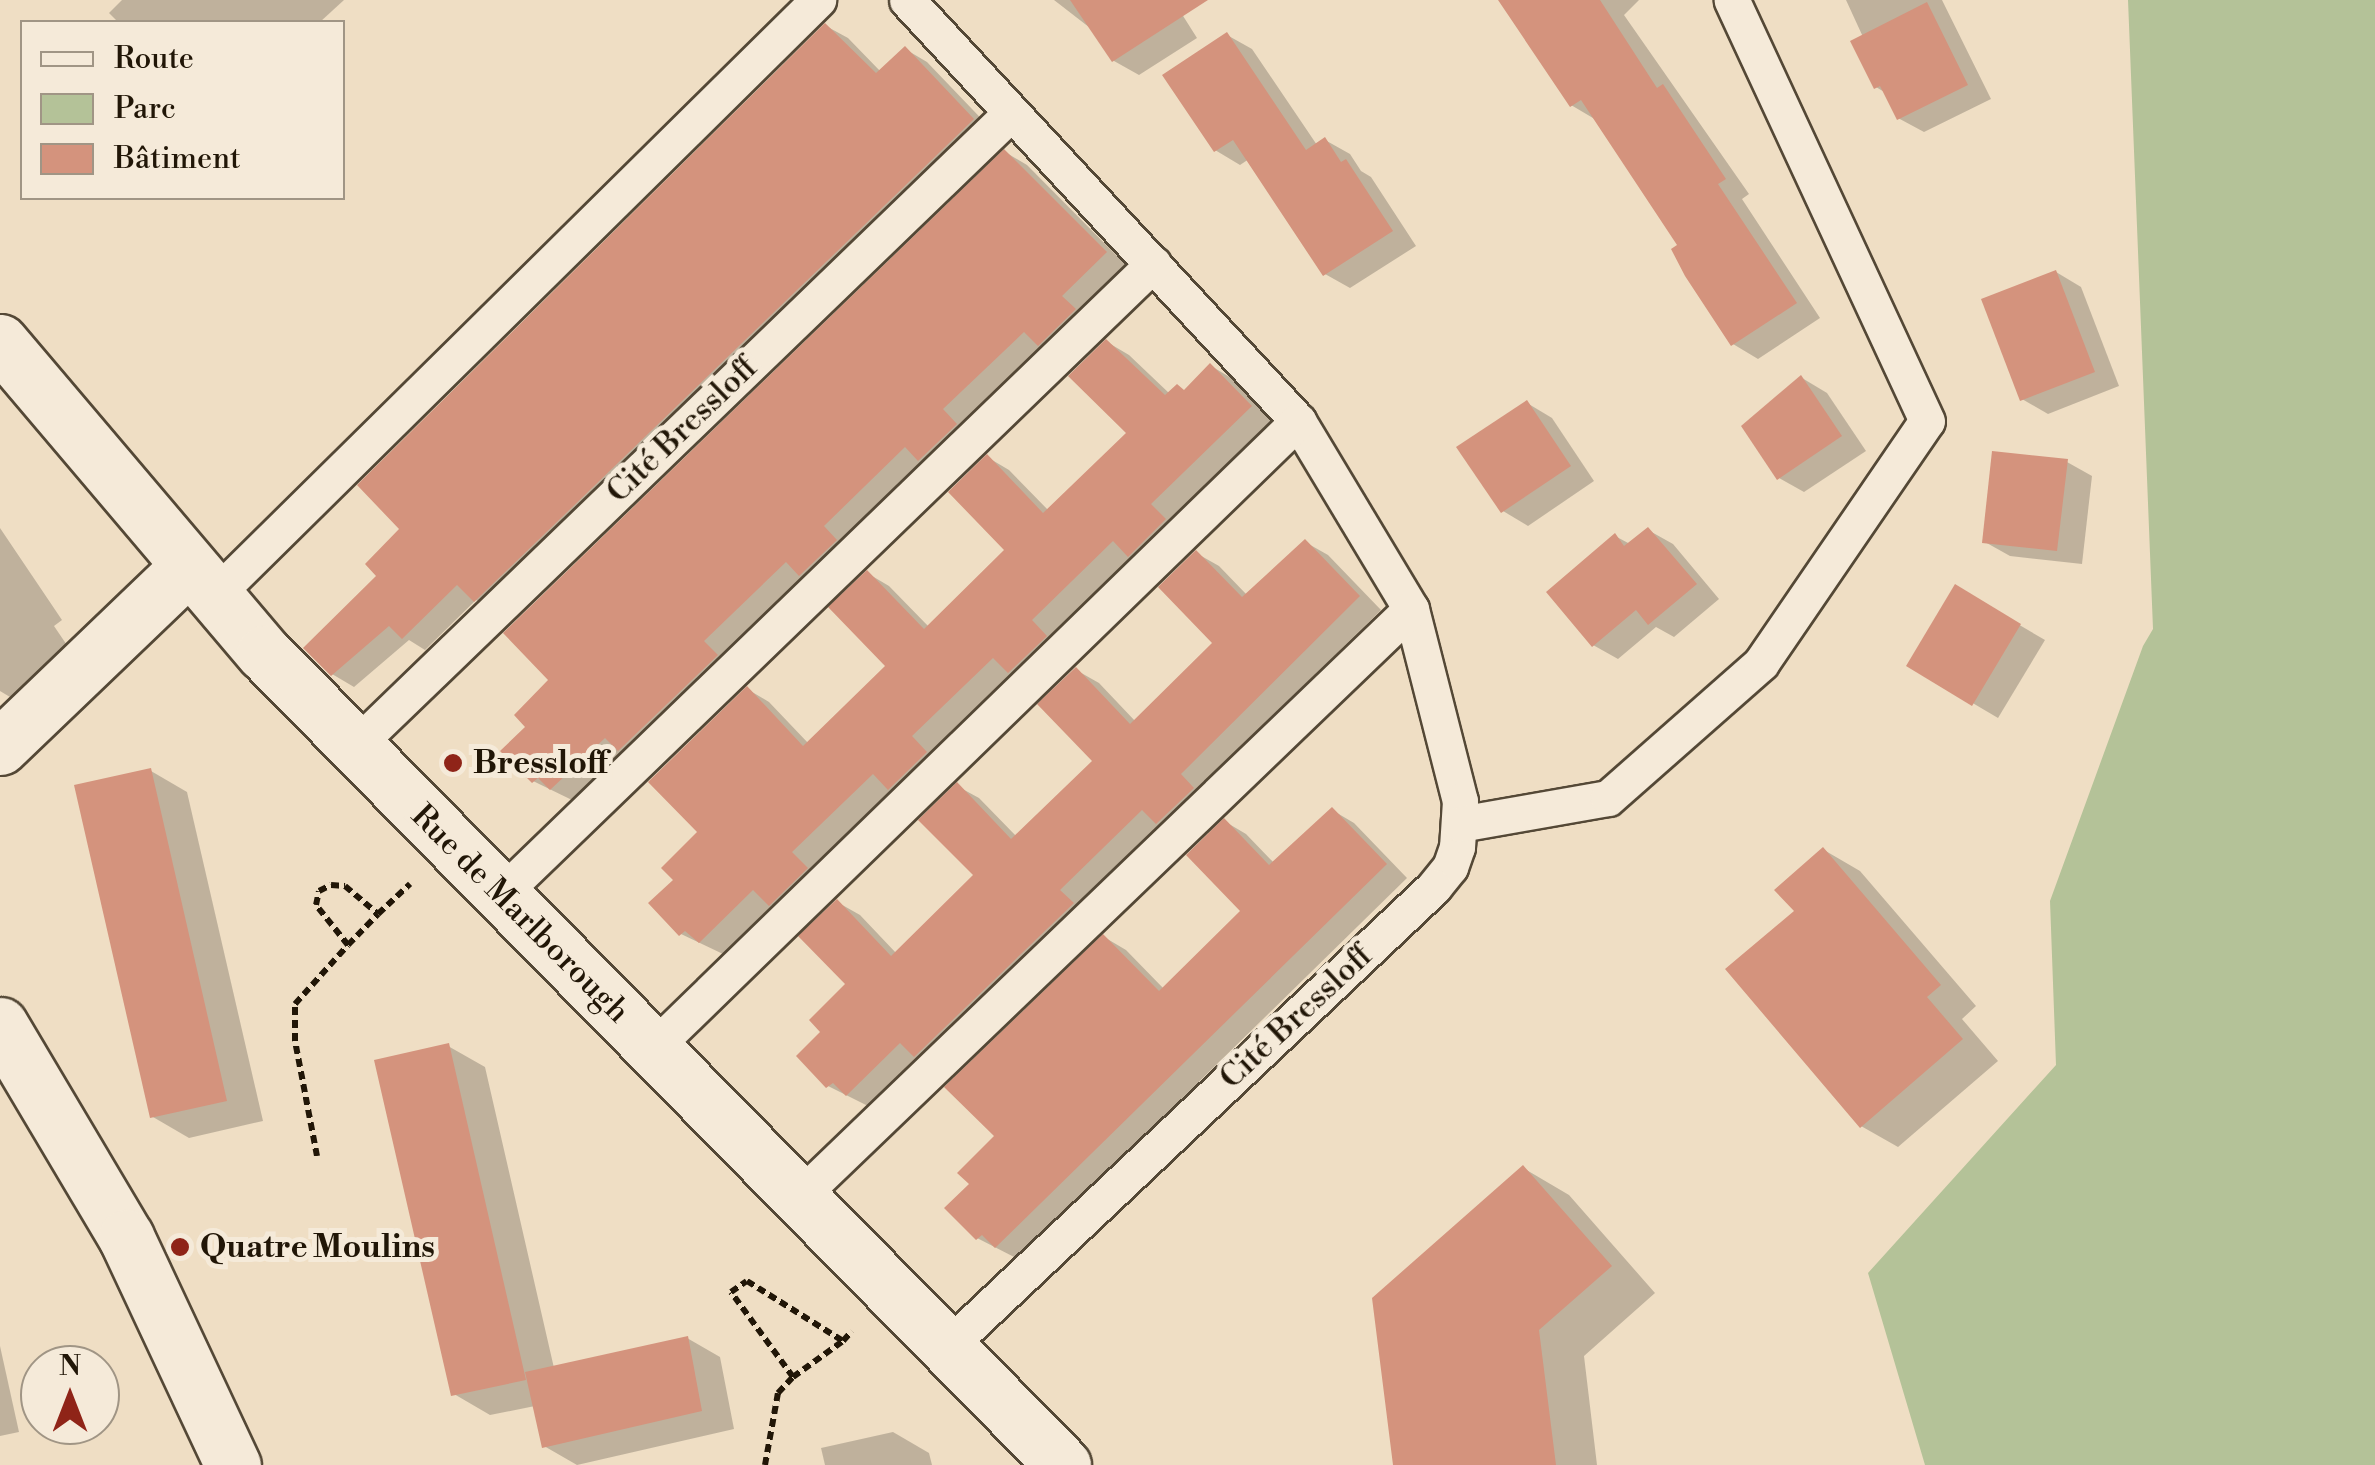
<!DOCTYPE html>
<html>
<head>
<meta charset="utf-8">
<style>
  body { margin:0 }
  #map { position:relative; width:2375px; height:1465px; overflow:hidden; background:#efdec4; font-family:"Libre Bodoni",serif }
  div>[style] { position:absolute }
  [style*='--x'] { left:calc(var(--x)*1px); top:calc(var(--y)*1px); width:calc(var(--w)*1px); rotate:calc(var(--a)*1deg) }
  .green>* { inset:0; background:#b4c298 }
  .shadow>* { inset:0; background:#0003 }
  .building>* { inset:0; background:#d4937d }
  .path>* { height:6px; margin-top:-3px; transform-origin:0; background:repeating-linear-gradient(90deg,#211607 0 8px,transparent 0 13px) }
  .roads { filter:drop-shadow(2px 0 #544836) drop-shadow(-2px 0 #544836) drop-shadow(0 2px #544836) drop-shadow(0 -2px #544836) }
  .lane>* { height:35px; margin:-17.5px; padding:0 17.5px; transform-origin:17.5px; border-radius:17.5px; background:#f5ead9 }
  .street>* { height:55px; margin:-27.5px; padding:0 27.5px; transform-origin:27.5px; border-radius:27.5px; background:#f5ead9 }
  .secondary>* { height:55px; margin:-27.5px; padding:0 27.5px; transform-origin:27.5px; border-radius:27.5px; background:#f5ead9 }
  .dots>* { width:28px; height:28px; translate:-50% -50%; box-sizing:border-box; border:5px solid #f5ead9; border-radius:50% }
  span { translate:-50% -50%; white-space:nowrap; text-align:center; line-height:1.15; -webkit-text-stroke:10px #f5ead9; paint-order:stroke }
  .street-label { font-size:32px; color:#211607 }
  .poi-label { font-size:32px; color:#211607; font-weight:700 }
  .left { translate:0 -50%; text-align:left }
  .legend { position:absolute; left:20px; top:20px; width:325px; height:180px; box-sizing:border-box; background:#f5ead9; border:2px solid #a09585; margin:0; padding:12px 18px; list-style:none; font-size:30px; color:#211607 }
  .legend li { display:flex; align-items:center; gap:20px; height:50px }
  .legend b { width:50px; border:2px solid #a09585 }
  .north { position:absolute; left:20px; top:1345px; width:100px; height:100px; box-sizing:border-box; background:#f5ead9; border:2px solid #a09585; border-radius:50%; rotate:0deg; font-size:28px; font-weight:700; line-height:40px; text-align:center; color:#211607 }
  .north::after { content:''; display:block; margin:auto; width:35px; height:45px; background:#8f2418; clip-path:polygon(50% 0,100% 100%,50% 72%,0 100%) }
</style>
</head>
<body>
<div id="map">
  <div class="green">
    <i style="clip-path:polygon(2128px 0,2375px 0,2375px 1465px,1925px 1465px,1868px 1273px,2056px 1065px,2050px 901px,2143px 646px,2153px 629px)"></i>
  </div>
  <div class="shadow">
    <i style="clip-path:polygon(122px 0,344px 0,320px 22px,118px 22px,109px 13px)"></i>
    <i style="clip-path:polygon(1054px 0,1173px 0,1197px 38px,1139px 75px,1114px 61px,1094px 31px)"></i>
    <i style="clip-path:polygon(1514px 0,1639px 0,1624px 15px,1749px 194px,1742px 199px,1820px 318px,1758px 359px,1733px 344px,1681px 246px,1598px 121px,1571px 105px)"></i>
    <i style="clip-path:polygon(1846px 0,1942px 0,1991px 99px,1924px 132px,1898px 118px,1886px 93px,1876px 87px,1863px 37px)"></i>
    <i style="clip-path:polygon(826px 26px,848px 38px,881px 72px,905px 49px,927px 62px,995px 133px,497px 613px,476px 600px,425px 650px,409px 640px,354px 687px,332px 674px,403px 529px)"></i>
    <i style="clip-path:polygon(1227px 35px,1252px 49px,1317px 145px,1325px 140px,1350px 154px,1361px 171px,1371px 177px,1416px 246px,1350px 288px,1325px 274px,1249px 159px,1240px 165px,1215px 150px)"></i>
    <i style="clip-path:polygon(1005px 152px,1027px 165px,1127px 266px,574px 801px,533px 781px,529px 727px,552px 680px)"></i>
    <i style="clip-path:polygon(2056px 272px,2081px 287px,2119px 386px,2048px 414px,2022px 399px)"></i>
    <i style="clip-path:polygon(1107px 342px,1129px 355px,1170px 394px,1186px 392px,1211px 366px,1233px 379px,1273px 420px,1172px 518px,1187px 533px,1152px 568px,1133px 556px,1052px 634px,1067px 650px,1032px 684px,1013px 673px,933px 750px,948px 766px,912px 801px,892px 789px,813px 866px,828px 882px,793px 917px,772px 905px,723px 954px,681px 934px,676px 880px,701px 832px,747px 689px,769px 702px,809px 744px,889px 667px,867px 573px,889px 586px,929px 627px,1007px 550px,987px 457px,1009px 470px,1049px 511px,1130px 433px)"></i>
    <i style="clip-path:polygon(1802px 378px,1827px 393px,1866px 451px,1804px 492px,1779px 478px)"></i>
    <i style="clip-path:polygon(1527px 403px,1552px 418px,1594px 481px,1528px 526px,1503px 511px)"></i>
    <i style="clip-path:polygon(2067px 462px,2092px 476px,2082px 564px,2010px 556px,1985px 542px)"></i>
    <i style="clip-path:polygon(0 528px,62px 620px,54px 626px,73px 654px,10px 697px,0 691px)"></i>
    <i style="clip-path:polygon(1648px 530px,1673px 544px,1719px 599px,1674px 637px,1656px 627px,1618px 659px,1593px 645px,1615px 536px,1630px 544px)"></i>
    <i style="clip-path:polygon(1305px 542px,1328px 555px,1381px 610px,870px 1107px,828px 1086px,824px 1032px,849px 984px,837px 902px,860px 915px,897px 954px,977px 875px,957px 786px,979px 798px,1017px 837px,1095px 761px,1076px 670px,1099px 683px,1136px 722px,1215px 643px,1196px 553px,1219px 566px,1247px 595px)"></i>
    <i style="clip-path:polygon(1956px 588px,2045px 640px,1998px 718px,1910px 666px)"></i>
    <i style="clip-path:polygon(151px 771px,187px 792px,263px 1121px,189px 1138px,153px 1117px)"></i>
    <i style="clip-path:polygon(1332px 810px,1354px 823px,1407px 878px,1018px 1259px,977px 1238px,972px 1184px,1104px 937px,1126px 950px,1164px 989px,1243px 911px,1224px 821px,1246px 834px,1274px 863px)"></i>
    <i style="clip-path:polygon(1824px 850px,1860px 871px,1976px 1006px,1962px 1019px,1998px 1061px,1898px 1147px,1861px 1126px,1797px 911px)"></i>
    <i style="clip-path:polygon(448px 1046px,485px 1067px,554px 1368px,687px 1338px,720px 1357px,734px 1429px,577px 1465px,544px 1446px,535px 1406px,490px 1415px,454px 1394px)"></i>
    <i style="clip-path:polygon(1523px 1168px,1569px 1195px,1655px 1293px,1584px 1356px,1597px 1465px,1395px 1465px)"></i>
    <i style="clip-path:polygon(0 1346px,19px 1432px,0 1436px)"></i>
    <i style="clip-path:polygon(893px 1432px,929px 1453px,932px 1465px,825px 1465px,821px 1448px)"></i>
  </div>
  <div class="building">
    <i style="clip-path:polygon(1070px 0,1208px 0,1112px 62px)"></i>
    <i style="clip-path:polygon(1498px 0,1600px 0,1657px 88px,1663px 84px,1726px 179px,1718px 184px,1797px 303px,1731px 346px,1685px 276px,1671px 249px,1677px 245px,1581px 100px,1570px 107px)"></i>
    <i style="clip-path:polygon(1927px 2px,1968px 85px,1897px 120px,1880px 86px,1874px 89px,1850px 41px)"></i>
    <i style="clip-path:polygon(825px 23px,876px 73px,905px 46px,974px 119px,474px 602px,457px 585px,402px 639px,389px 626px,331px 676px,303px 648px,376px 576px,365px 564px,399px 529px,357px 485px)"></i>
    <i style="clip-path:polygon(1227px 32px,1306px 150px,1325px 137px,1341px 162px,1346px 159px,1393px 231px,1323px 276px,1233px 140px,1214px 152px,1162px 75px)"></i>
    <i style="clip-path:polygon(1004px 149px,1107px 252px,1062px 296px,1076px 309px,1038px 346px,1024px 332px,943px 409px,957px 424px,918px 461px,905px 447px,865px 486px,824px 526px,837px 540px,799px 576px,786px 562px,704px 641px,718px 655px,618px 751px,605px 738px,550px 790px,538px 778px,532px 783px,500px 751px,525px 727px,514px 715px,548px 680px,503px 633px)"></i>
    <i style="clip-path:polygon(2056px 270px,2095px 372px,2020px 401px,1981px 299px)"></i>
    <i style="clip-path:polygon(1106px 339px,1165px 395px,1177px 384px,1184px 390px,1210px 363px,1252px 406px,1151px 504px,1166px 519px,1128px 557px,1113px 541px,1032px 620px,1047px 636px,1008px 673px,993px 658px,912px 736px,927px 752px,888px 790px,873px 774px,792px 852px,808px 868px,769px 906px,753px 890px,699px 943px,685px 931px,679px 936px,648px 903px,673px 880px,661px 868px,697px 832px,648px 782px,747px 686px,803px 746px,885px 666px,828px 607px,867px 570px,924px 629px,1004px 550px,948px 492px,987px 454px,1043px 513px,1126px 433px,1068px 376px)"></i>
    <i style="clip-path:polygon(1801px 375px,1842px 436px,1777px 480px,1741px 426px)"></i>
    <i style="clip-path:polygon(1527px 400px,1571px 466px,1501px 513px,1456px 447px)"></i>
    <i style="clip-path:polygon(1992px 451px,2068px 459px,2057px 551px,1982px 543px)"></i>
    <i style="clip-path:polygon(1648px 527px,1697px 584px,1648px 625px,1636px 610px,1592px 647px,1546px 592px,1615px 533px,1624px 546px)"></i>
    <i style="clip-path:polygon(1305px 539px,1360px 596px,1181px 774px,1194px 788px,1156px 824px,1142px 810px,1060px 890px,1074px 903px,914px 1057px,900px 1043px,846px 1096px,833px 1083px,826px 1088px,796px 1056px,820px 1032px,809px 1020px,845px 984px,798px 936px,837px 899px,891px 956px,973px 875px,918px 820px,957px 782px,1011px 839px,1092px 761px,1037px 704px,1076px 667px,1130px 724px,1212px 643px,1158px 587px,1196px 550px,1242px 597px)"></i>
    <i style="clip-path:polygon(1955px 584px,2021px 624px,1972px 706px,1906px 666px)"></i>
    <i style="clip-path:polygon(151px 768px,227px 1101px,150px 1118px,74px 785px)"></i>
    <i style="clip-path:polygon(1332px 807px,1387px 864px,995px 1248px,982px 1235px,976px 1240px,944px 1208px,969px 1184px,957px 1173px,994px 1136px,944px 1087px,1103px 934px,1159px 991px,1240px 911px,1186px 855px,1224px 818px,1269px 865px)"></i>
    <i style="clip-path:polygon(1823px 847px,1941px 985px,1927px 997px,1963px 1039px,1860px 1128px,1725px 969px,1794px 911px,1774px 890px)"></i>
    <i style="clip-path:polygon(449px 1043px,526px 1380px,451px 1396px,374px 1060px)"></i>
    <i style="clip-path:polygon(1523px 1165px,1612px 1266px,1539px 1330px,1556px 1465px,1393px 1465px,1372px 1298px)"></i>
    <i style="clip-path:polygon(688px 1336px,702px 1411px,542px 1448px,525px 1372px)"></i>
  </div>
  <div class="path">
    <i style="--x:348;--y:945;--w:43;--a:-45.9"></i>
    <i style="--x:317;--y:1156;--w:117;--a:-100.8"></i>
    <i style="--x:295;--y:1041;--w:37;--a:-90"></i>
    <i style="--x:295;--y:1004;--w:79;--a:-48.1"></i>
    <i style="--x:348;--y:945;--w:51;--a:-128.7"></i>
    <i style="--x:316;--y:905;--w:14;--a:-78"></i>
    <i style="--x:319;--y:891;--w:13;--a:-27"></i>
    <i style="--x:331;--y:885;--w:14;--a:4"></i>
    <i style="--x:345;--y:886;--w:43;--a:40.3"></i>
    <i style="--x:378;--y:914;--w:44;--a:-43.2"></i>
    <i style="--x:793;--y:1377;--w:62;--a:-35.8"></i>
    <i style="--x:765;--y:1465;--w:73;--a:-79.8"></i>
    <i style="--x:778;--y:1393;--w:22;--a:-47"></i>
    <i style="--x:793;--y:1377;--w:105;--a:-126.1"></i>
    <i style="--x:731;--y:1292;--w:19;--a:-35"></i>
    <i style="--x:747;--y:1281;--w:113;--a:32"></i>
    <i style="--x:843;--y:1341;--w:13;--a:-48"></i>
  </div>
  <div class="roads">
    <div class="lane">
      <i style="--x:907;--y:0;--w:575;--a:47.12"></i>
      <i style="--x:1298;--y:421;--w:219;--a:59"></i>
      <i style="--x:1411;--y:609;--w:198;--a:75.7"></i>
      <i style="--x:1460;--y:801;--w:46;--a:93.7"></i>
      <i style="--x:1457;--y:847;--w:21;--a:109"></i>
      <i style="--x:1450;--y:867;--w:26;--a:129"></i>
      <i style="--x:1434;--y:887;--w:670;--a:136.63"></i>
      <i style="--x:214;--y:596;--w:849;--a:-44.62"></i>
      <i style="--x:355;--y:746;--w:910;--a:-43.98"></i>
      <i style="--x:1460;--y:824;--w:150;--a:-10"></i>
      <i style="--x:1608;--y:798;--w:204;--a:-41.4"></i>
      <i style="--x:1761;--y:663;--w:293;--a:-55.6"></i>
      <i style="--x:1927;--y:421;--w:464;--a:-114.9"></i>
      <i style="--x:501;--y:894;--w:907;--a:-44.02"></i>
      <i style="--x:652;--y:1049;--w:901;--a:-44.19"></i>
      <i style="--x:798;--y:1198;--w:850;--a:-43.86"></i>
    </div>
    <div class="street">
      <i style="--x:0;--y:747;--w:260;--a:-43.8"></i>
      <i style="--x:0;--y:1025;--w:247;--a:59.3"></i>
      <i style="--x:126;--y:1237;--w:252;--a:64.9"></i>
    </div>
    <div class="secondary">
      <i style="--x:0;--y:342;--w:408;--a:49.7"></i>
      <i style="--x:264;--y:653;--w:1139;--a:45.46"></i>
    </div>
  </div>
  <div class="dots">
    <i style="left:453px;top:763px;background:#8f2418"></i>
    <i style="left:180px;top:1247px;background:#8f2418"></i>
  </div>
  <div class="street-label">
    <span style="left:682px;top:430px;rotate:-44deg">Cité Bressloff</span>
    <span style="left:520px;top:914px;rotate:45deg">Rue de Marlborough</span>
    <span style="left:1296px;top:1017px;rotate:-43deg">Cité Bressloff</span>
  </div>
  <div class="poi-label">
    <span class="left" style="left:473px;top:763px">Bressloff</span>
    <span class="left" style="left:200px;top:1247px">Quatre Moulins</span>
  </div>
  <ul class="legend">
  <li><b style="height:12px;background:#f5ead9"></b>Route</li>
  <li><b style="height:28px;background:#b4c298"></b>Parc</li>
  <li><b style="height:28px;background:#d4937d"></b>Bâtiment</li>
  </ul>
  <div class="north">N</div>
</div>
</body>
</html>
